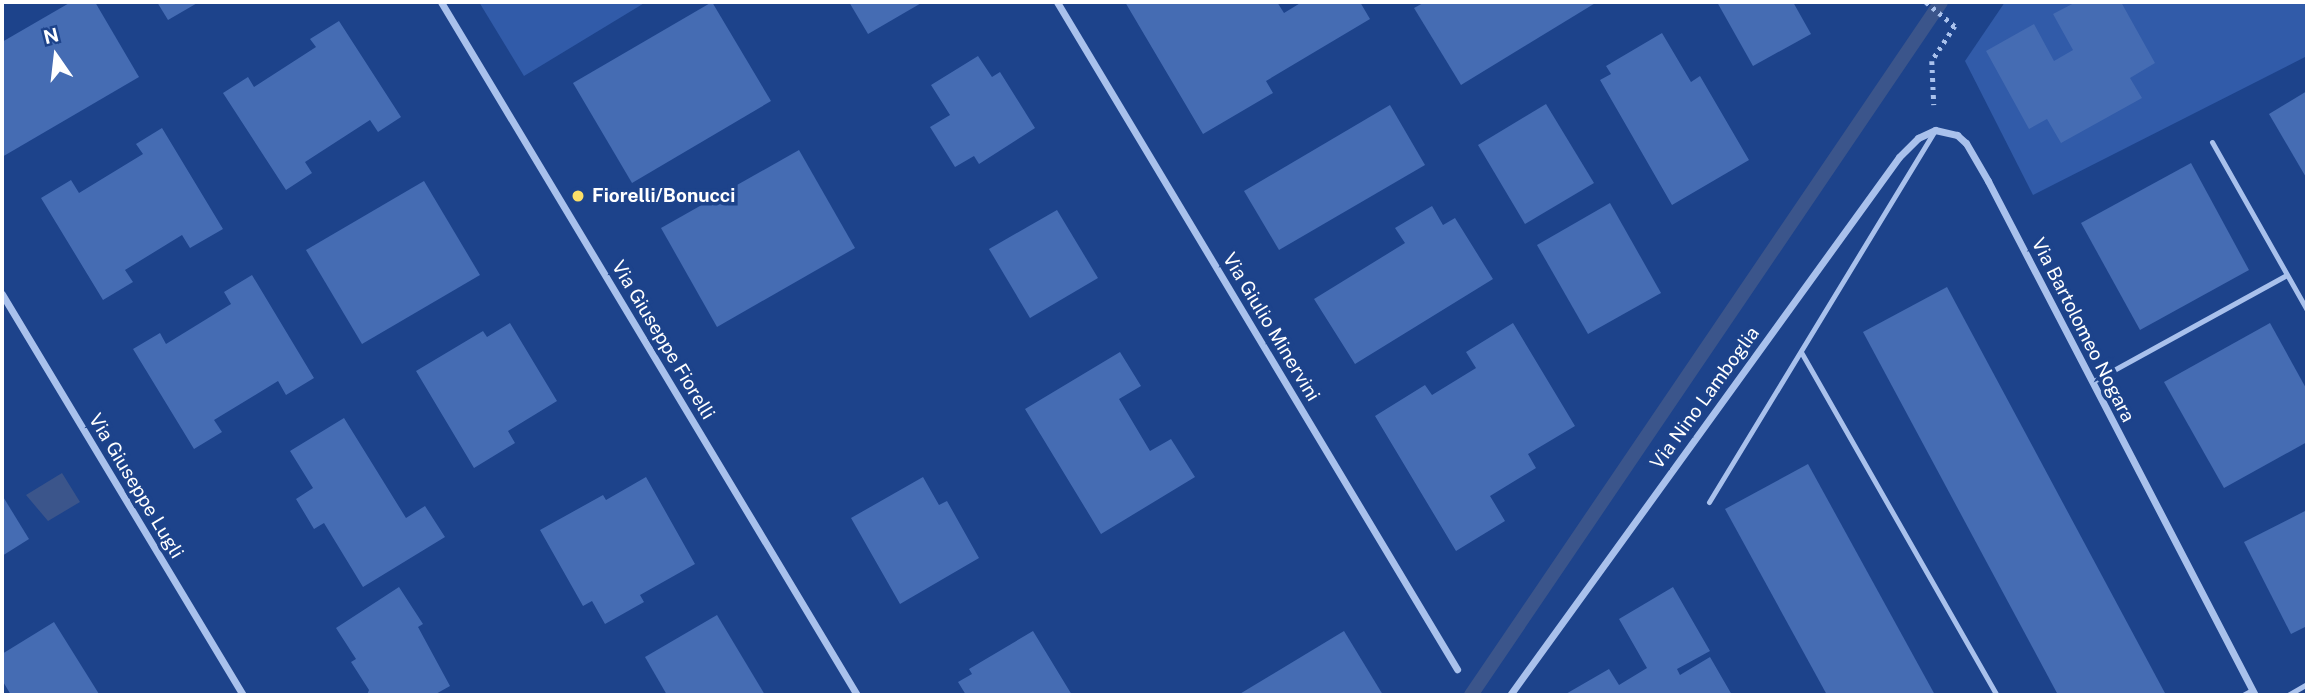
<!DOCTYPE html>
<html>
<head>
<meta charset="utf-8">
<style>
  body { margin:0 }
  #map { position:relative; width:2309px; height:697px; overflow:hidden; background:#1d438b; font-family:"Public Sans",sans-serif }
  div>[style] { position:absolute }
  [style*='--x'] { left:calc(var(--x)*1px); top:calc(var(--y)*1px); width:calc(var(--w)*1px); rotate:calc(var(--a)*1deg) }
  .green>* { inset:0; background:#315ba9 }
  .water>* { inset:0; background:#3b558b }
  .stream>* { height:14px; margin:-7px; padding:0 7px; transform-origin:7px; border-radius:7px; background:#3b558b }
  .building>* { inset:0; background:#456cb3 }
  .path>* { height:4.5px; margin-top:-2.25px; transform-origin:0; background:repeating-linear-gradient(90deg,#a9c1ec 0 3.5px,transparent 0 8.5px) }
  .service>* { height:5px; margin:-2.5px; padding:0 2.5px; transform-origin:2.5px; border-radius:2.5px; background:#a9c1ec }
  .minor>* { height:7px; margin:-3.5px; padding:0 3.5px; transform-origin:3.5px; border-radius:3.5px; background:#a9c1ec }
  .dots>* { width:19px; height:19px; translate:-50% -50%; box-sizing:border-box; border:4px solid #1d438b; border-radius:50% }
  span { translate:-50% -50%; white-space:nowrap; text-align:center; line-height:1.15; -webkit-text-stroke:7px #1d438b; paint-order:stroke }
  .poi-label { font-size:19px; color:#fff; font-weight:700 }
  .left { translate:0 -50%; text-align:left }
  .street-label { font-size:19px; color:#fff }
  .frame { position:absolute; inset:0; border:4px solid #fff; pointer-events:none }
  .north { position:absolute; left:21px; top:21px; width:70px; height:70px; -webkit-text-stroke:5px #1d438b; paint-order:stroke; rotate:346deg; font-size:19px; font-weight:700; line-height:28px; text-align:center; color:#fff }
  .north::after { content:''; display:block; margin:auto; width:24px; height:32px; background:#fff; clip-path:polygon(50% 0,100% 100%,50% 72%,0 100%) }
</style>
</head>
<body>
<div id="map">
  <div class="green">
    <i style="clip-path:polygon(479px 2px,646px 2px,524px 76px)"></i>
    <i style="clip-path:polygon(2005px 2px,2307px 2px,2307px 56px,2033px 195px,1965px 61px)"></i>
  </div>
  <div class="water">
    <i style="clip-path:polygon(62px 473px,80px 502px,48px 521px,26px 495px)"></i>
  </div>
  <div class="stream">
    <i style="--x:1471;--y:695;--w:837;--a:-55.85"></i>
  </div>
  <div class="building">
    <i style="clip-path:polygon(71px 2px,95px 2px,139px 77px,2px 157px,2px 42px)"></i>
    <i style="clip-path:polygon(157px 2px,199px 2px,168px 20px)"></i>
    <i style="clip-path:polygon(712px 2px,771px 101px,632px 183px,573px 83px)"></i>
    <i style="clip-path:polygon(849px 2px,923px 2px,868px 34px)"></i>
    <i style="clip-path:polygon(1125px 2px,1277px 2px,1284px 13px,1302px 2px,1360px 2px,1370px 19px,1266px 81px,1273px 93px,1203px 134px)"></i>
    <i style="clip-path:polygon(1425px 2px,1597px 2px,1461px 85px,1414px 8px)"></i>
    <i style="clip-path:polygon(1717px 2px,1793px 2px,1811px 34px,1753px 66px)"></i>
    <i style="clip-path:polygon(2076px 2px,2121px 2px,2155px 63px,2130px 78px,2142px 98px,2061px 143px,2047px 119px,2029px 129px,1986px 51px,2034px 24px,2054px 61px,2073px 50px,2053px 14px)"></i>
    <i style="clip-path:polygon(339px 21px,401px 117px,378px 132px,370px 120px,305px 162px,312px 173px,286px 190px,223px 93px,248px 77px,254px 87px,316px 47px,310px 39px)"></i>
    <i style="clip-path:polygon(1662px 33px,1691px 82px,1700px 76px,1749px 160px,1672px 205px,1600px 80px,1611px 74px,1606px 66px)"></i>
    <i style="clip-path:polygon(978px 56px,992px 77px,1000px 72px,1035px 128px,979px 164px,974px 156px,955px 167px,930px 127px,950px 115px,931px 85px)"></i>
    <i style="clip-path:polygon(2307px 91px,2307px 179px,2269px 114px)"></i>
    <i style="clip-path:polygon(1546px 104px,1594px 183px,1525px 224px,1478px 145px)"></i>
    <i style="clip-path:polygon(1390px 105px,1425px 165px,1279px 250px,1244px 191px)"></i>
    <i style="clip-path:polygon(162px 128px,223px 229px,190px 248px,182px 235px,125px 270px,133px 282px,103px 300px,41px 198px,71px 180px,79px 193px,143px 154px,136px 144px)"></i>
    <i style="clip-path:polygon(799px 150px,855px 248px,717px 327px,661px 228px)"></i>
    <i style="clip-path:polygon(2191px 163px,2249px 270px,2140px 330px,2081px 223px)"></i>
    <i style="clip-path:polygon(424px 181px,480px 275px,362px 344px,306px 250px)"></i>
    <i style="clip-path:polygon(1610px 203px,1661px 293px,1588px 334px,1537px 245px)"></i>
    <i style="clip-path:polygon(1432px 206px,1443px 225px,1455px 218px,1493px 279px,1355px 364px,1314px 299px,1405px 243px,1395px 228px)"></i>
    <i style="clip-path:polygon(1057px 210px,1098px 278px,1030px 318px,989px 249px)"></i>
    <i style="clip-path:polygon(252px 275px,314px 378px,286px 395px,278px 381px,214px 420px,222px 432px,194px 449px,133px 349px,160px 333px,166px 344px,231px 304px,224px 292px)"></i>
    <i style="clip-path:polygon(1947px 287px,2166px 695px,2058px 695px,1863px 332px)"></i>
    <i style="clip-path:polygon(510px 323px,557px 401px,508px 431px,515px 443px,474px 468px,416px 371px,483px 331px,487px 337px)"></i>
    <i style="clip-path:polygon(1513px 323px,1575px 426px,1528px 454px,1536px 468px,1490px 496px,1505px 521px,1456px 551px,1375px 416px,1425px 385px,1432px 395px,1476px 368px,1466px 352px)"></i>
    <i style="clip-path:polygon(2270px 323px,2307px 390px,2307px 442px,2224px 488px,2164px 382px)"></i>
    <i style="clip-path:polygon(1120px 352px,1141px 386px,1119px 399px,1150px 451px,1171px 439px,1195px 477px,1101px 534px,1025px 409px)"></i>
    <i style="clip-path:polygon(344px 418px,406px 518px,425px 506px,445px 537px,363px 587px,324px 523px,314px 529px,296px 499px,313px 488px,290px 451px)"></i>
    <i style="clip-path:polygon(1808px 464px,1935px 695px,1827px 695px,1725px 509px)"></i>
    <i style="clip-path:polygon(646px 477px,695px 564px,640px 595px,644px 602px,605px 624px,592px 601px,583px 606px,540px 530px,603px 495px,606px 500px)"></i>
    <i style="clip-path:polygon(923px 477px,939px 505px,947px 501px,979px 558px,900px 604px,851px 518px)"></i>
    <i style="clip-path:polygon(2px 495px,29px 539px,2px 556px)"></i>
    <i style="clip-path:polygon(2307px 510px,2307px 626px,2291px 634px,2244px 542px)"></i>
    <i style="clip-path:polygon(399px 587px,423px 624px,418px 627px,450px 686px,434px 695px,367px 695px,369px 690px,351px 662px,356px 659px,336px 628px)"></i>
    <i style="clip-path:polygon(1673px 587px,1710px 651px,1677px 669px,1680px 675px,1710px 657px,1732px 695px,1564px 695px,1609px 669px,1619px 685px,1647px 668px,1619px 619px)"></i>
    <i style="clip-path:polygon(717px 615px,765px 695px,667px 695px,645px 657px)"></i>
    <i style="clip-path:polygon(54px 622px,99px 694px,97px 695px,11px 695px,2px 680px,2px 654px)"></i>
    <i style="clip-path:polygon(1033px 631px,1072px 695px,966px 695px,958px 682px,972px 674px,969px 669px)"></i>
    <i style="clip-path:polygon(1344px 631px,1383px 695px,1238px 695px)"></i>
  </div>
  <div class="path">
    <i style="--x:1926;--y:2;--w:38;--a:40"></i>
    <i style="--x:1955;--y:26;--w:42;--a:123.3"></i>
    <i style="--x:1932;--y:61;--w:44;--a:87.4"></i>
  </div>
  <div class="service">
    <i style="--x:2212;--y:142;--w:193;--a:60.5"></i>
    <i style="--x:1801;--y:352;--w:395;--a:60.3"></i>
    <i style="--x:2092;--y:382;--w:222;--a:-28.8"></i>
    <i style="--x:1709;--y:502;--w:434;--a:-58.7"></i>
    <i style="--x:2243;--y:695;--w:10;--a:-29"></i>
    <i style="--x:2288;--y:695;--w:22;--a:-30"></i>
  </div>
  <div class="minor">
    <i style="--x:441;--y:2;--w:808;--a:59.02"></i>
    <i style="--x:1057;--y:2;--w:778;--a:59.05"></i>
    <i style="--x:2;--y:294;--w:468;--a:59"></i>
    <i style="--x:1510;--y:695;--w:664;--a:-54.13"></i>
    <i style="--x:1899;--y:157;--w:27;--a:-45"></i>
    <i style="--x:1918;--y:138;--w:19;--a:-25"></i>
    <i style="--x:1935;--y:130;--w:23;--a:13"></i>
    <i style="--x:1957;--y:135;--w:12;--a:42"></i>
    <i style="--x:1966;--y:143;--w:44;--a:59.9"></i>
    <i style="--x:1988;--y:181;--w:579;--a:62.55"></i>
  </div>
  <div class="dots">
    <i style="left:578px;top:196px;background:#fcdf68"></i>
  </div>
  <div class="poi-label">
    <span class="left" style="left:592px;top:196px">Fiorelli/Bonucci</span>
  </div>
  <div class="street-label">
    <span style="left:1271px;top:327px;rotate:59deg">Via Giulio Minervini</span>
    <span style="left:2083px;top:330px;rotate:63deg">Via Bartolomeo Nogara</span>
    <span style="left:663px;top:340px;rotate:59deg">Via Giuseppe Fiorelli</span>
    <span style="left:1705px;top:398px;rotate:-54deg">Via Nino Lamboglia</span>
    <span style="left:136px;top:486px;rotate:59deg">Via Giuseppe Lugli</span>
  </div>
  <div class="frame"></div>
  <div class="north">N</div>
</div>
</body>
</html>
